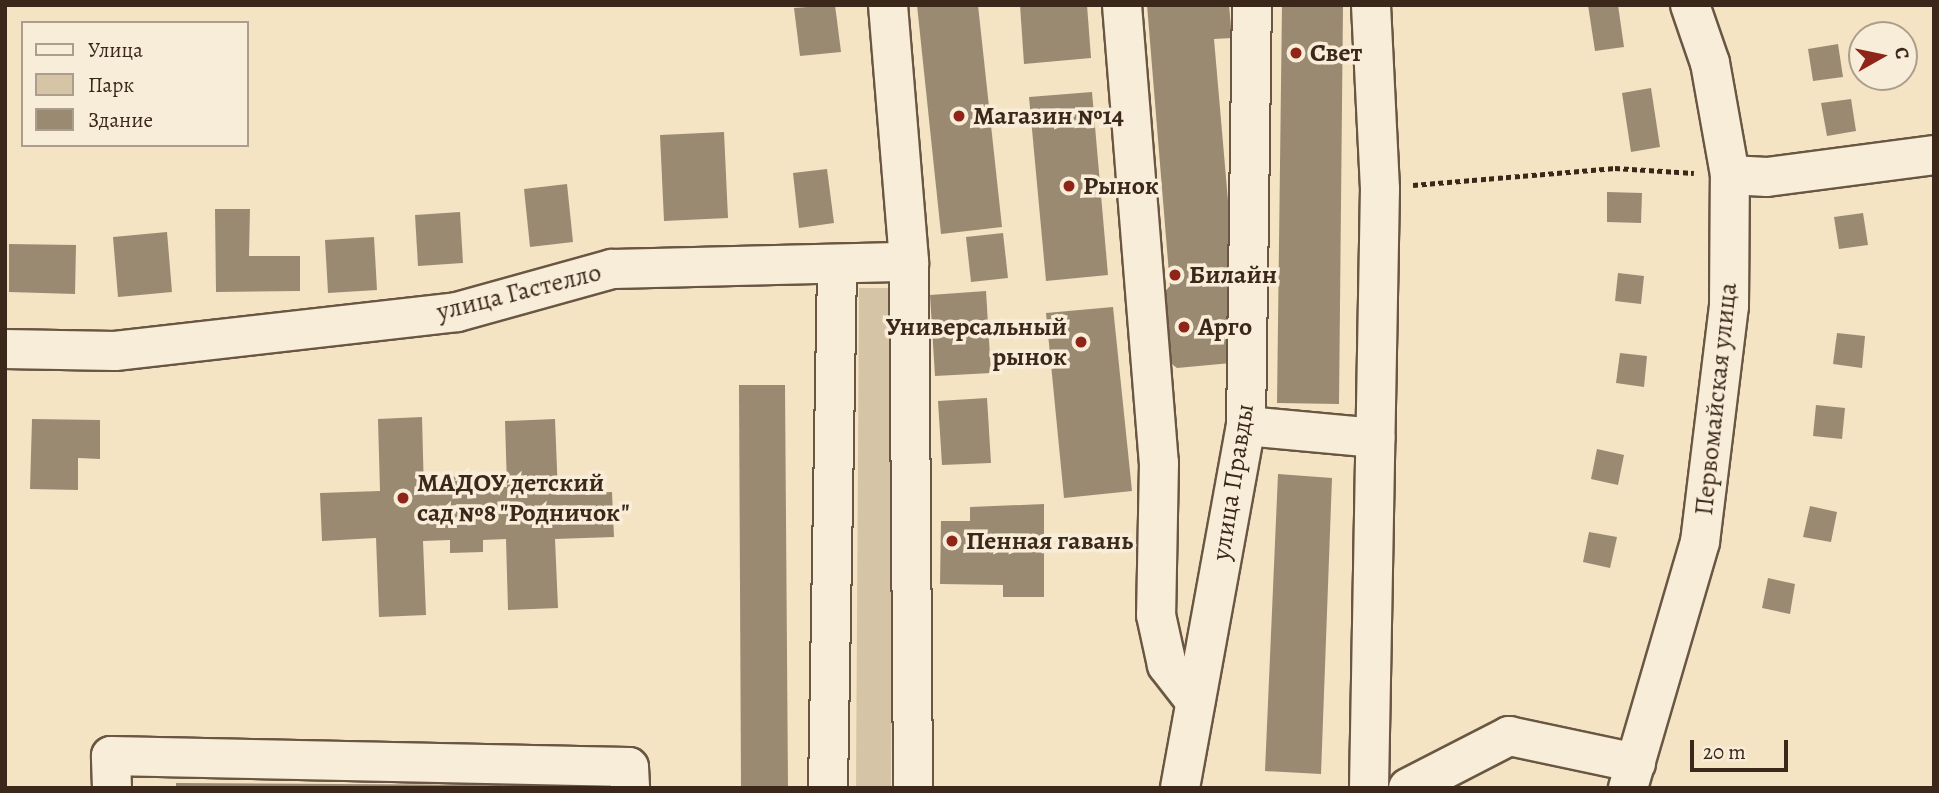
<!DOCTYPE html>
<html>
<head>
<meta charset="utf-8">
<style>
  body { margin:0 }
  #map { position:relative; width:1939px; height:793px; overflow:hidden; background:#f4e4c3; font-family:Alegreya,serif }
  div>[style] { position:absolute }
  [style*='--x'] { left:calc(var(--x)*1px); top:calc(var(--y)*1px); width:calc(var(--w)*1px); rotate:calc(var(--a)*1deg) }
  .green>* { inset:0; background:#d5c4a6 }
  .building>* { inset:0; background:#9b8a72 }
  .path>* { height:4.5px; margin-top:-2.25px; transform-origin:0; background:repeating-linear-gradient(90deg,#3b281a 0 5px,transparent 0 8.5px) }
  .roads { filter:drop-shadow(2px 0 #695744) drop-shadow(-2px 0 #695744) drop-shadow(0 2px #695744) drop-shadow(0 -2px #695744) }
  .minor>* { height:38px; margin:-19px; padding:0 19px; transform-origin:19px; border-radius:19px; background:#f8edd8 }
  .dots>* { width:19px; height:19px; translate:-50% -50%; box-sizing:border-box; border:4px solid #f8edd8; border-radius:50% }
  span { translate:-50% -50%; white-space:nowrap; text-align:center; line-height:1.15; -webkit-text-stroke:7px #f8edd8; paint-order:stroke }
  .poi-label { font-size:26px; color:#3b281a; font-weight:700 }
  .left { translate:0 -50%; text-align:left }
  .right { translate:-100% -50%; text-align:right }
  .street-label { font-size:26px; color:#3b281a }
  .frame { position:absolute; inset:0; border:7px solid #3b281a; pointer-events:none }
  .legend { position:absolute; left:21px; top:21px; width:228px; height:126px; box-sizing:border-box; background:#f8edd8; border:2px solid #ac9e8c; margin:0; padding:9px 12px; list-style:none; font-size:21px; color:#3b281a }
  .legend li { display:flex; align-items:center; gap:14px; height:35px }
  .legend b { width:35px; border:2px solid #ac9e8c }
  .north { position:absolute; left:1848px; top:21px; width:70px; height:70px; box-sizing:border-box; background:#f8edd8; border:2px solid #ac9e8c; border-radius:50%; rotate:81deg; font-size:19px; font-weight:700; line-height:28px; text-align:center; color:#3b281a }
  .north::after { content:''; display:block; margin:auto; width:24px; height:32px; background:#8f2418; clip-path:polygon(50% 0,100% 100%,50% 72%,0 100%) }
  .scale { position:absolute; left:1690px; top:740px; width:98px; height:32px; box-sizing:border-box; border:4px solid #3b281a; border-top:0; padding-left:9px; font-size:21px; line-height:24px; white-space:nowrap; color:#3b281a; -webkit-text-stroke:5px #f8edd8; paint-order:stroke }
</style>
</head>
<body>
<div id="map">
  <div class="green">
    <i style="clip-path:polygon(859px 288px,894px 288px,891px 788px,856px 788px)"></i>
  </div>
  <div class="building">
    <i style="clip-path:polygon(835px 5px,841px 52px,800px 56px,794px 8px)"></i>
    <i style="clip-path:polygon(917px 5px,978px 5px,1002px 227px,941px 234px)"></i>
    <i style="clip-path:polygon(1020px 5px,1087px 5px,1091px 58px,1024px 64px)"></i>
    <i style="clip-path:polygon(1147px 5px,1229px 5px,1232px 38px,1214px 39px,1242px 362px,1177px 368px,1159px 354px,1154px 303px,1170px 286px)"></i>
    <i style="clip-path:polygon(1282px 5px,1343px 5px,1339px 404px,1277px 403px)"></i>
    <i style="clip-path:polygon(1588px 5px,1618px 5px,1624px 47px,1595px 51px)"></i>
    <i style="clip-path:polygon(1838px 44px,1843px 77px,1813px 81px,1808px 49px)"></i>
    <i style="clip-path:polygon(1651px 88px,1660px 147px,1631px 152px,1622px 93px)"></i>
    <i style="clip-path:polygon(1092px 92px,1108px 275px,1046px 281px,1029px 97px)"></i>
    <i style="clip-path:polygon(1851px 99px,1856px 131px,1827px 136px,1821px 103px)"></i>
    <i style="clip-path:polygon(724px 132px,728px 218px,664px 221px,660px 135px)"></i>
    <i style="clip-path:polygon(827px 169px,834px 223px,799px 228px,793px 173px)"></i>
    <i style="clip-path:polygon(567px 184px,573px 242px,530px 247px,524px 189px)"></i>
    <i style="clip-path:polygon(1607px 192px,1642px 193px,1641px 223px,1607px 222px)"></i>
    <i style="clip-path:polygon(215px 209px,250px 209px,249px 256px,300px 256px,300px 291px,216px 292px)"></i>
    <i style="clip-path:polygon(460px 212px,463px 263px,418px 266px,415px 215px)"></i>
    <i style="clip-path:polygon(1863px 213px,1868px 245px,1839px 249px,1834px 217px)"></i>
    <i style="clip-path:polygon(167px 232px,172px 292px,118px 297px,113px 237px)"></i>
    <i style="clip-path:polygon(1003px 233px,1008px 278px,971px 282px,966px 237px)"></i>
    <i style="clip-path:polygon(374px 237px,377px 290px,328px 293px,325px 240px)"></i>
    <i style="clip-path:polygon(9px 244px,76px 245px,75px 294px,9px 292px)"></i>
    <i style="clip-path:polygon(1618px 273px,1644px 276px,1641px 304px,1615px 301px)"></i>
    <i style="clip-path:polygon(986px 291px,991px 373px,935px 376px,930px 295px)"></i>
    <i style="clip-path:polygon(1113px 307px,1132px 491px,1064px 498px,1046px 313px)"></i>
    <i style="clip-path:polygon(1837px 333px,1865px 336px,1862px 368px,1833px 364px)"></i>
    <i style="clip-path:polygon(1620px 353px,1647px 356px,1644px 387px,1616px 383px)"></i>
    <i style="clip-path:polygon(739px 385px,785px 385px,788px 788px,741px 788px)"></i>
    <i style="clip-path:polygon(987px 398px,991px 463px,942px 465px,938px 401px)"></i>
    <i style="clip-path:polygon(1816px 405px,1845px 408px,1842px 439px,1813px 436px)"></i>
    <i style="clip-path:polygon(422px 417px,424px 492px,446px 492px,445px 477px,480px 476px,480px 488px,507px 487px,505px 421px,555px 419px,558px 494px,612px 492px,614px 537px,555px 539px,558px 608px,508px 610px,506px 539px,483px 540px,483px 552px,450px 553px,450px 540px,423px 541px,426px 615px,379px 617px,376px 538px,322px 541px,320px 493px,380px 491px,378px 419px)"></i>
    <i style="clip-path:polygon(32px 419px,100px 420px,100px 459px,78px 458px,78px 490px,30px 489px)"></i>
    <i style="clip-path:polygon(1597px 449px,1624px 455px,1618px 485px,1591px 479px)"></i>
    <i style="clip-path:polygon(1278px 474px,1332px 478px,1321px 774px,1265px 771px)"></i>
    <i style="clip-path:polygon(1044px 504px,1044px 597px,1003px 597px,1003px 585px,940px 584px,941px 521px,970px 521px,970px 507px)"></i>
    <i style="clip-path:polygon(1810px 506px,1837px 512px,1831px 542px,1803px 537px)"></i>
    <i style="clip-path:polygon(1589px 532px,1617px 537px,1610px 568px,1583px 562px)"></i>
    <i style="clip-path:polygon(1768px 578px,1795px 584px,1790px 614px,1762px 608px)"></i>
    <i style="clip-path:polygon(176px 783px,501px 785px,501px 788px,176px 788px)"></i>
  </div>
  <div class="path">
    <i style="--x:1413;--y:185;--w:203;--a:-4.8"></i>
    <i style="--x:1615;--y:168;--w:79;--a:3.6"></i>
  </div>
  <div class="roads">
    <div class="minor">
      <i style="--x:888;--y:5;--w:258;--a:85.3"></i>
      <i style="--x:909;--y:262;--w:526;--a:89.56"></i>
      <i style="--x:1122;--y:5;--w:459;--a:85.4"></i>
      <i style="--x:1159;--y:463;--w:152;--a:91.1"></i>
      <i style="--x:1156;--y:615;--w:51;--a:77.6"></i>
      <i style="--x:1167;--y:665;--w:46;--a:52.1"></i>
      <i style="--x:1730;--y:175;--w:37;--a:3"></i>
      <i style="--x:1767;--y:177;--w:168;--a:-7.5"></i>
      <i style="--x:5;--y:349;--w:110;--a:1"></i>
      <i style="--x:115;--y:351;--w:344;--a:-6.5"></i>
      <i style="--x:457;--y:312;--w:161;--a:-15.5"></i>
      <i style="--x:612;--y:269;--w:297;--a:-1.4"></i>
      <i style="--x:1246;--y:426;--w:130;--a:5.3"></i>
      <i style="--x:112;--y:788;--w:32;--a:-92"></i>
      <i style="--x:111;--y:756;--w:518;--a:1.22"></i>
      <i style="--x:629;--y:767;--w:21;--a:87"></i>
      <i style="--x:828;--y:788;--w:523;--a:-89.01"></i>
      <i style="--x:1180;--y:788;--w:368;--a:-79.7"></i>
      <i style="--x:1246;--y:426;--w:421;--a:-89.2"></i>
      <i style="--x:1369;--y:788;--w:599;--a:-88.95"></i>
      <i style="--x:1380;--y:189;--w:184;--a:-92.8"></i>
      <i style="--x:1408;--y:788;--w:114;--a:-27.2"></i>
      <i style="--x:1509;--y:736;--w:130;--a:12"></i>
      <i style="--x:1628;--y:788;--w:256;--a:-73.7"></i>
      <i style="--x:1700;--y:542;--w:238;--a:-83"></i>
      <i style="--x:1729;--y:306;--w:131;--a:-89.6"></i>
      <i style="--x:1730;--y:175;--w:114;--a:-100.1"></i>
      <i style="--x:1710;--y:63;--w:61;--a:-109"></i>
    </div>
  </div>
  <div class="dots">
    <i style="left:1296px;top:53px;background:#8f2418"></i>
    <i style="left:959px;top:116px;background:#8f2418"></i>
    <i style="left:1069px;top:186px;background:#8f2418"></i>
    <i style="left:1175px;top:275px;background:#8f2418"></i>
    <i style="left:1184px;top:327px;background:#8f2418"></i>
    <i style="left:1081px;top:342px;background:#8f2418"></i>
    <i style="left:403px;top:498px;background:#8f2418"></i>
    <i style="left:952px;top:541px;background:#8f2418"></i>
  </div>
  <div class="poi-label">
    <span class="left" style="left:1310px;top:53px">Свет</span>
    <span class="left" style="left:973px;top:116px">Магазин №14</span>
    <span class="left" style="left:1083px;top:186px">Рынок</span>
    <span class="left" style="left:1189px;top:275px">Билайн</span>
    <span class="right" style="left:1067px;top:342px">Универсальный<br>рынок</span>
    <span class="left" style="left:1198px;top:327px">Арго</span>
    <span class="left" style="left:417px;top:498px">МАДОУ детский<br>сад №8 "Родничок"</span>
    <span class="left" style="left:966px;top:541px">Пенная гавань</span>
  </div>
  <div class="street-label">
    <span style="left:519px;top:292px;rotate:-14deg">улица Гастелло</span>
    <span style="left:1716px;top:399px;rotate:-84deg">Первомайская улица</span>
    <span style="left:1233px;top:482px;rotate:-81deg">улица Правды</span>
  </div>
  <div class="frame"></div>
  <ul class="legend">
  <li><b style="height:9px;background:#f8edd8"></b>Улица</li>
  <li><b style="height:19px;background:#d5c4a6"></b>Парк</li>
  <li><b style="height:19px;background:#9b8a72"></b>Здание</li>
  </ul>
  <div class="north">С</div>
  <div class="scale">20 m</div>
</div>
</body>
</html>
